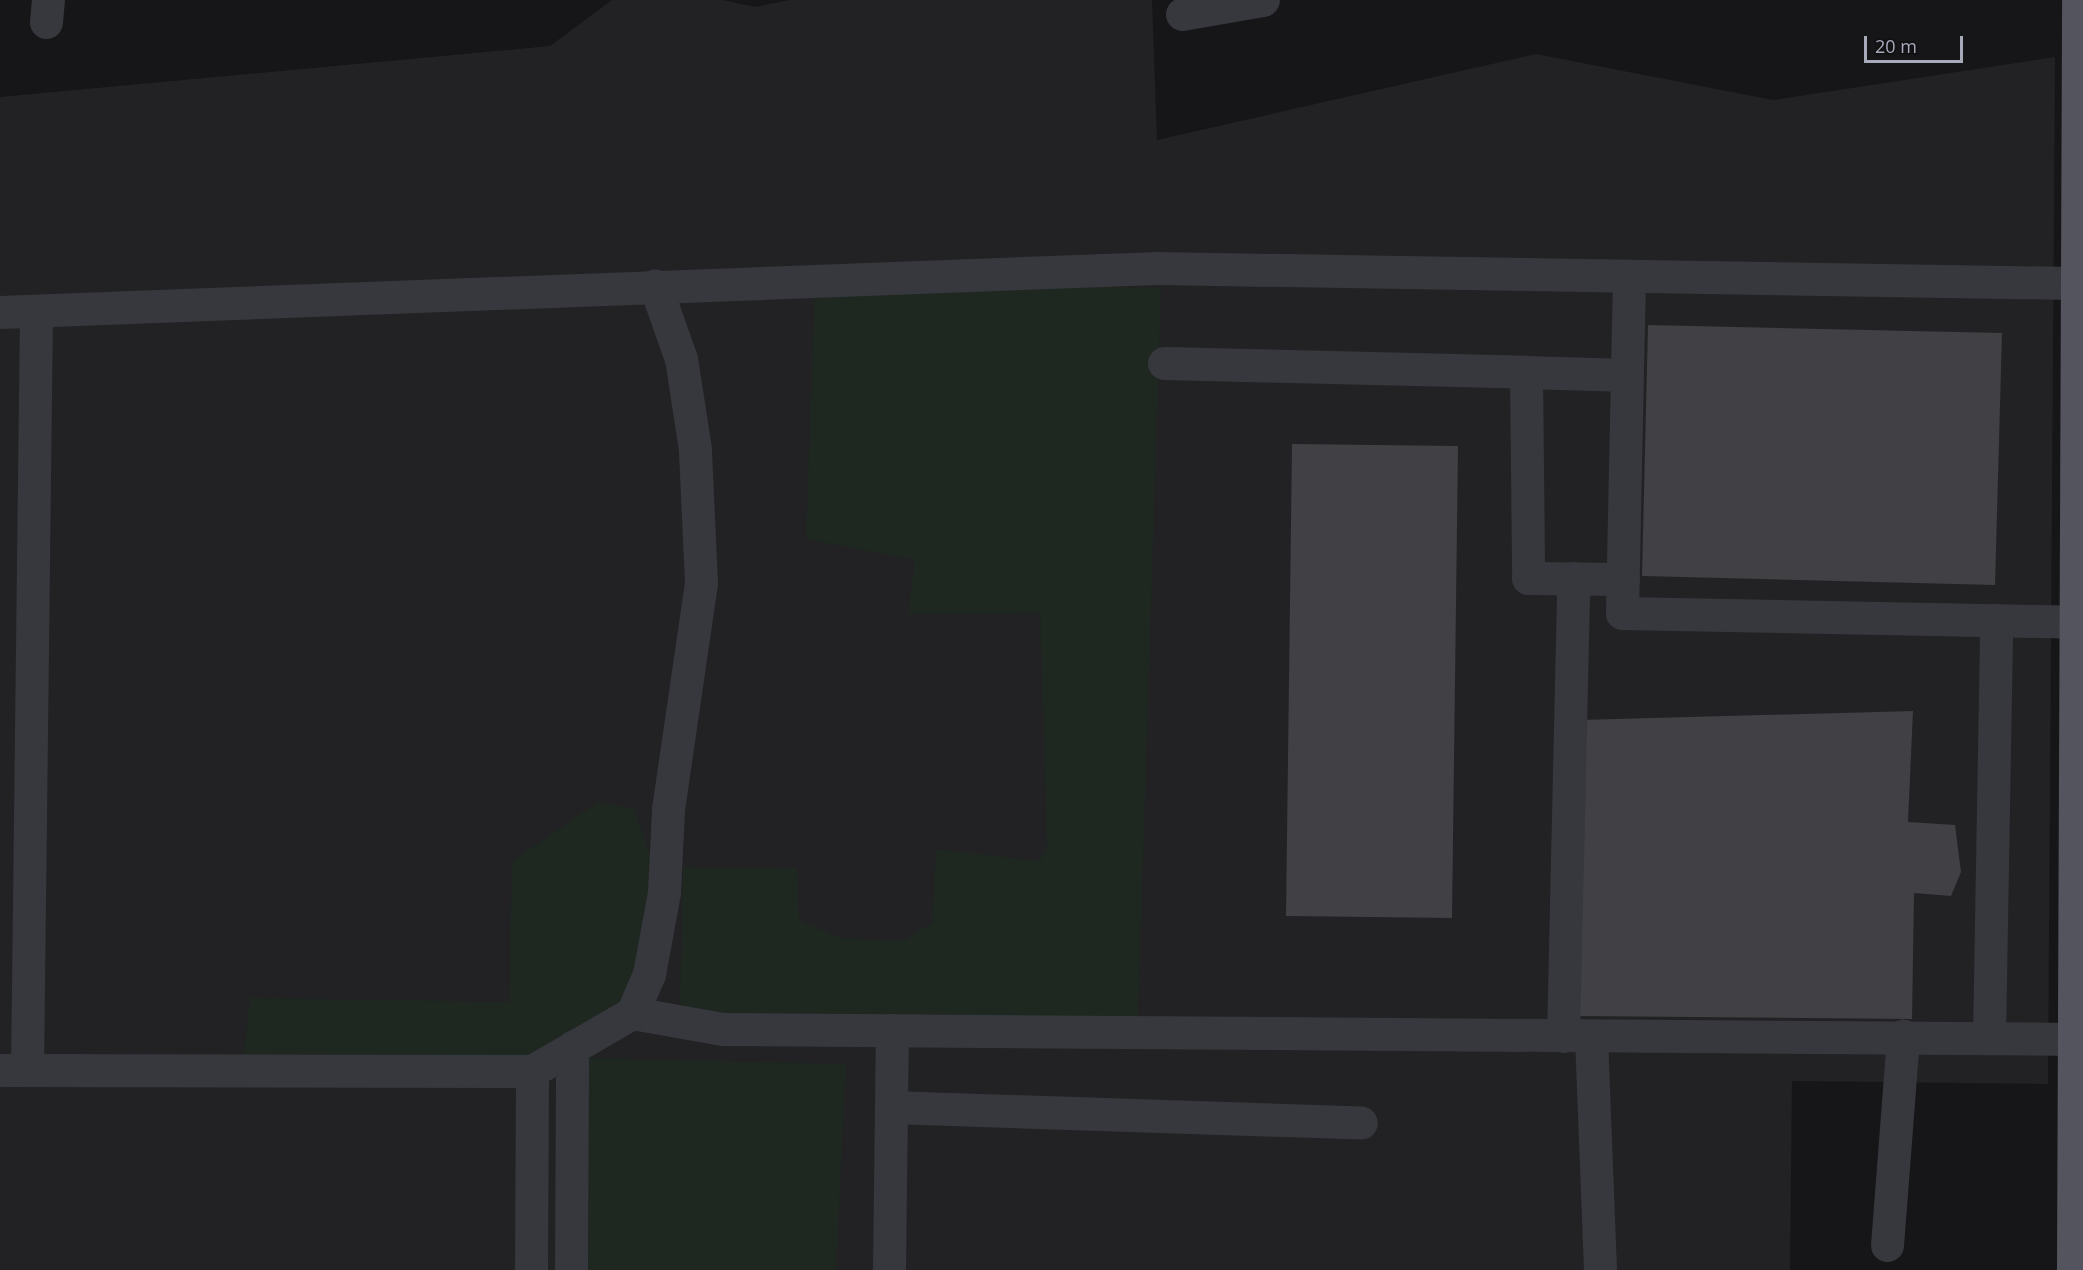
<!DOCTYPE html>
<html>
<head>
<meta charset="utf-8">
<style>
  body { margin:0 }
  #map { position:relative; width:2083px; height:1270px; overflow:hidden; background:#161618; font-family:"Open Sans",sans-serif }
  div>[style] { position:absolute }
  [style*='--x'] { left:calc(var(--x)*1px); top:calc(var(--y)*1px); width:calc(var(--w)*1px); rotate:calc(var(--a)*1deg) }
  .built>* { inset:0; background:#222225 }
  .green>* { inset:0; background:#1e2720 }
  .building>* { inset:0; background:#404045 }
  .minor>* { height:33px; margin:-16.5px; padding:0 16.5px; transform-origin:16.5px; border-radius:16.5px; background:#37373e }
  .major>* { height:33px; margin:-16.5px; padding:0 16.5px; transform-origin:16.5px; border-radius:16.5px; background:#53545d }
  span { translate:-50% -50%; white-space:nowrap; text-align:center; line-height:1.15; -webkit-text-stroke:6px #111113; paint-order:stroke }
  .scale { position:absolute; left:1864px; top:36px; width:99px; height:27px; box-sizing:border-box; border:3px solid #a7abb9; border-top:0; padding-left:8px; font-size:18px; line-height:21px; white-space:nowrap; color:#a7abb9; -webkit-text-stroke:4px #111113; paint-order:stroke }
</style>
</head>
<body>
<div id="map">
  <div class="built">
    <i style="clip-path:polygon(612px 0,723px 0,755px 7px,789px 0,1152px 0,1157px 140px,1536px 54px,1773px 100px,2055px 57px,2048px 1084px,1792px 1081px,1790px 1270px,0 1270px,0 97px,550px 46px)"></i>
  </div>
  <div class="green">
    <i style="clip-path:polygon(815px 278px,1161px 288px,1138px 1023px,680px 1014px,683px 867px,797px 868px,799px 919px,839px 938px,901px 941px,932px 924px,936px 849px,1040px 861px,1047px 848px,1040px 613px,908px 614px,915px 560px,806px 539px)"></i>
    <i style="clip-path:polygon(598px 802px,634px 809px,664px 892px,615px 1023px,542px 1065px,242px 1070px,250px 998px,509px 1002px,512px 861px)"></i>
    <i style="clip-path:polygon(587px 1058px,846px 1064px,836px 1270px,583px 1270px)"></i>
  </div>
  <div class="building">
    <i style="clip-path:polygon(1648px 325px,2002px 333px,1995px 585px,1642px 576px)"></i>
    <i style="clip-path:polygon(1292px 444px,1458px 446px,1452px 918px,1286px 916px)"></i>
    <i style="clip-path:polygon(1913px 711px,1908px 822px,1955px 825px,1961px 872px,1951px 896px,1914px 893px,1912px 1019px,1577px 1016px,1580px 720px)"></i>
  </div>
  <div class="minor">
    <i style="--x:1182;--y:14;--w:82;--a:-9.8"></i>
    <i style="--x:46;--y:22;--w:22;--a:-85"></i>
    <i style="--x:1629;--y:277;--w:336;--a:91.2"></i>
    <i style="--x:1622;--y:613;--w:453;--a:1.1"></i>
    <i style="--x:0;--y:312;--w:1158;--a:-2.18"></i>
    <i style="--x:1157;--y:268;--w:919;--a:0.94"></i>
    <i style="--x:1164;--y:363;--w:362;--a:1.4"></i>
    <i style="--x:1526;--y:372;--w:206;--a:89.4"></i>
    <i style="--x:1528;--y:578;--w:95;--a:0.6"></i>
    <i style="--x:1526;--y:372;--w:101;--a:1.7"></i>
    <i style="--x:632;--y:1013;--w:92;--a:10"></i>
    <i style="--x:723;--y:1029;--w:1350;--a:0.42"></i>
    <i style="--x:1563;--y:1036;--w:458;--a:-88.7"></i>
    <i style="--x:1591;--y:1036;--w:234;--a:87.8"></i>
    <i style="--x:1989;--y:1037;--w:417;--a:-89"></i>
    <i style="--x:0;--y:1070;--w:532;--a:0.11"></i>
    <i style="--x:532;--y:1071;--w:116;--a:-30.1"></i>
    <i style="--x:632;--y:1013;--w:43;--a:-66.4"></i>
    <i style="--x:649;--y:974;--w:83;--a:-79.6"></i>
    <i style="--x:664;--y:892;--w:83;--a:-87.2"></i>
    <i style="--x:668;--y:809;--w:228;--a:-81.7"></i>
    <i style="--x:701;--y:583;--w:134;--a:-92.6"></i>
    <i style="--x:695;--y:449;--w:91;--a:-98.8"></i>
    <i style="--x:681;--y:359;--w:78;--a:-109.4"></i>
    <i style="--x:27;--y:1070;--w:759;--a:-89.32"></i>
    <i style="--x:891;--y:1107;--w:470;--a:1.9"></i>
    <i style="--x:1887;--y:1245;--w:210;--a:-85.6"></i>
    <i style="--x:531;--y:1270;--w:199;--a:-89.7"></i>
    <i style="--x:571;--y:1270;--w:223;--a:-89.7"></i>
    <i style="--x:889;--y:1270;--w:240;--a:-89.3"></i>
  </div>
  <div class="major">
    <i style="--x:2073;--y:1270;--w:1270;--a:-89.77"></i>
  </div>
  <div class="scale">20 m</div>
</div>
</body>
</html>
